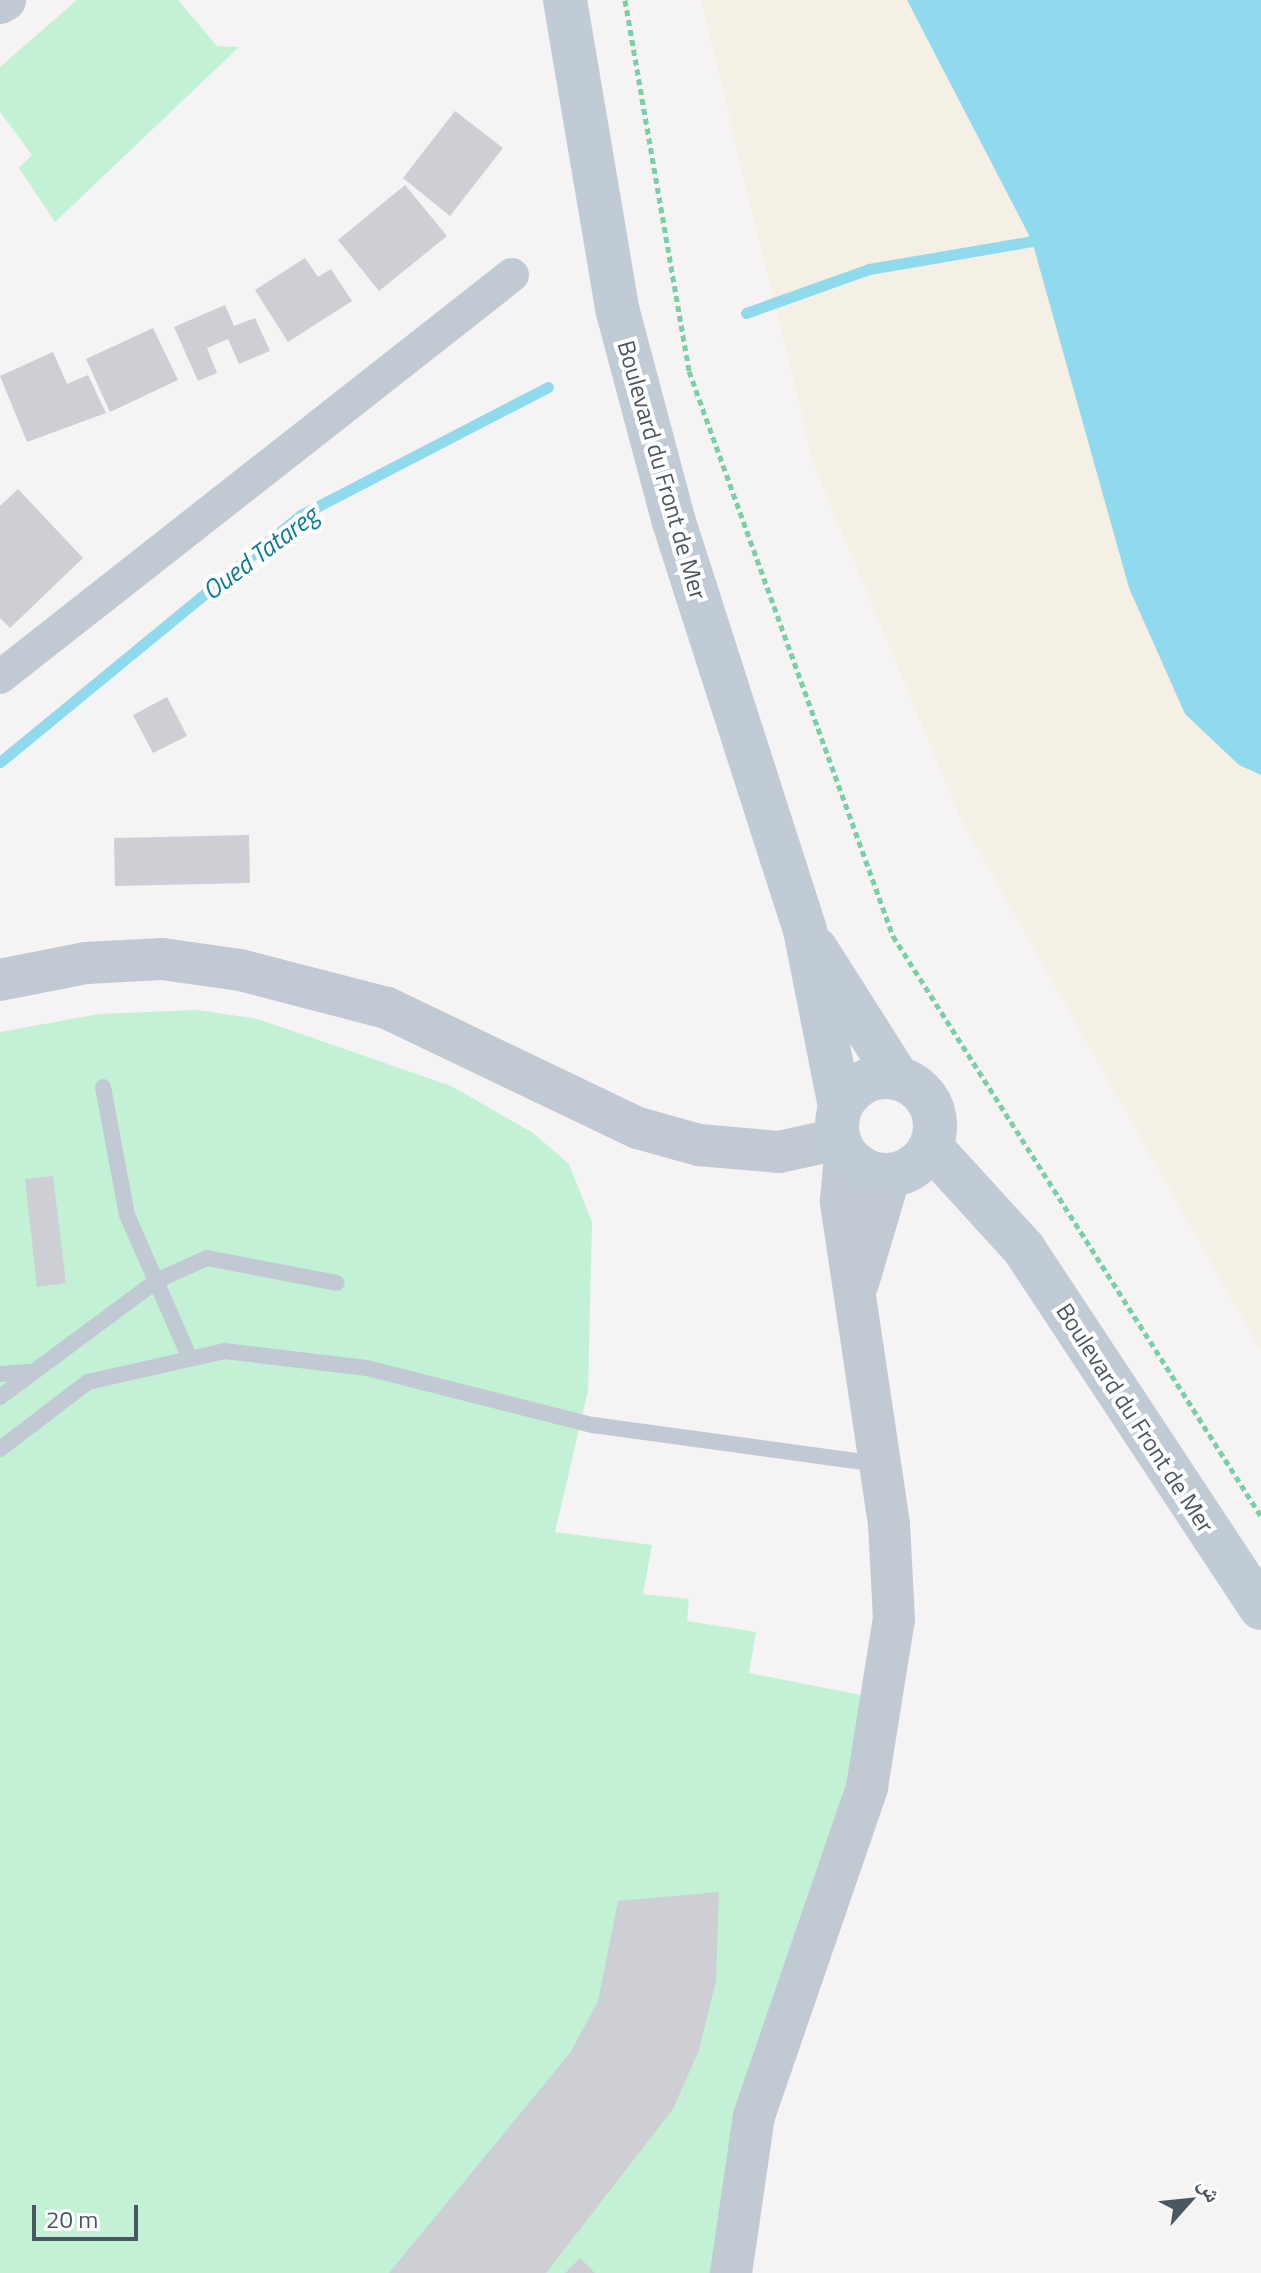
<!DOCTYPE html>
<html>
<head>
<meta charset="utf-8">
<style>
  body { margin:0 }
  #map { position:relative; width:1261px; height:2273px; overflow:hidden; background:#f5f3f3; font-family:"Titillium Web","Noto Naskh Arabic",sans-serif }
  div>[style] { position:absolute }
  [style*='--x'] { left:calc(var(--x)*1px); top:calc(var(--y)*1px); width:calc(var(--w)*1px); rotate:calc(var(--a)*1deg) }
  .green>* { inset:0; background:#c3f1d5 }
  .sand>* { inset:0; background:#f5f0e5 }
  .water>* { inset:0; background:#90daee }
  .stream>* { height:11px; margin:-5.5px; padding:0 5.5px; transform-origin:5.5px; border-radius:5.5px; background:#90daee }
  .building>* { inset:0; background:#cdcfd5 }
  .path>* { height:5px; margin-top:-2.5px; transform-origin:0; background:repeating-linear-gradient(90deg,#7ad0a6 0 6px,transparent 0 10px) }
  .service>* { height:16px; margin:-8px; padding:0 8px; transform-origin:8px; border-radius:8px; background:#c1cad2 }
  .minor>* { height:34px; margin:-17px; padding:0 17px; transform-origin:17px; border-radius:17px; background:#c1cad2 }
  .tertiary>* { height:42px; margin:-21px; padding:0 21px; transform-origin:21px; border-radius:21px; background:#c1cad2 }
  .secondary>* { height:44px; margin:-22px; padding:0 22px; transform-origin:22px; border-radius:22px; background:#c1cbd6 }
  .secondary>.ring { margin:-22px; padding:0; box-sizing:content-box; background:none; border:44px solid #c1cbd6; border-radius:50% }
  span { translate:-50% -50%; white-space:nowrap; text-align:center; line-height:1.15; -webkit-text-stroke:8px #fff; paint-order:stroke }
  .street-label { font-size:24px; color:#4a5661 }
  .water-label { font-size:26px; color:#0c7c9b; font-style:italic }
  .north { position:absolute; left:1149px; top:2161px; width:80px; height:80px; -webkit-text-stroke:6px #fff; paint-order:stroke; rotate:63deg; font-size:22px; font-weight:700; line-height:32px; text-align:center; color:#4a5661 }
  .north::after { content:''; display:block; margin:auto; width:28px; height:36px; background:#4a5661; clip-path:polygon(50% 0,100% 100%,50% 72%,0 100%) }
  .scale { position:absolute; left:32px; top:2205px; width:106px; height:36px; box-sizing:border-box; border:4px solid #4a5661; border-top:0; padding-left:10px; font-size:24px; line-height:28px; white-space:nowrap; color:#4a5661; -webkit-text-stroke:6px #fff; paint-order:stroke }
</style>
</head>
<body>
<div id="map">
  <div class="green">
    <i style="clip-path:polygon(77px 0,178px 0,217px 46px,239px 47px,55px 222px,19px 168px,32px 155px,0 112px,0 67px)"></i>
    <i style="clip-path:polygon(197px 1010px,258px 1019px,451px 1086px,533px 1133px,569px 1164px,592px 1222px,588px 1391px,555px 1532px,652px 1545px,643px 1594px,689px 1599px,687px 1621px,756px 1632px,749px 1673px,866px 1696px,862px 1772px,713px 2273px,0 2273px,0 1032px,99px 1014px)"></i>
  </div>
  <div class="sand">
    <i style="clip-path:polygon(701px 0,907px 0,1032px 241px,1129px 588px,1238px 765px,1261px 775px,1261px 1351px,962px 821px,814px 465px)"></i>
  </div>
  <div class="water">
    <i style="clip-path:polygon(907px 0,1261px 0,1261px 775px,1239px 765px,1185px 714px,1129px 588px,1032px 241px)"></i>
  </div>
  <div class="stream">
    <i style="--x:746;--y:313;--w:131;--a:-19.7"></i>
    <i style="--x:869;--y:269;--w:165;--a:-9.7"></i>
    <i style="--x:0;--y:762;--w:389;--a:-39.4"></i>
    <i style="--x:301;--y:515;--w:278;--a:-27.4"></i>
  </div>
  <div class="building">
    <i style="clip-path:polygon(455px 111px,503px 148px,450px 216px,403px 178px)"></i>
    <i style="clip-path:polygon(405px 185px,447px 236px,379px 291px,338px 240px)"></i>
    <i style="clip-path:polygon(305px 258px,318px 277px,331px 269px,352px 301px,288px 342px,255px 290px)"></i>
    <i style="clip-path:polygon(225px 305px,234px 326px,255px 318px,270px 351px,239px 364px,228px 339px,207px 348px,217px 373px,198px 381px,174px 327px)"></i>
    <i style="clip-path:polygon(153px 328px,178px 380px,110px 412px,86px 359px)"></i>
    <i style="clip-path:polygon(53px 352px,67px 384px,88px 375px,106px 413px,27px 442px,0 376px)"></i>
    <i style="clip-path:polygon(18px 489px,83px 558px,10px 628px,0 618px,0 506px)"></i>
    <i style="clip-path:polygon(167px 697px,187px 736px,153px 753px,133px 715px)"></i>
    <i style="clip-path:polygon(249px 835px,250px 883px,115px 886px,114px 838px)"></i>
    <i style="clip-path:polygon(53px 1176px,66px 1283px,37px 1287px,25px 1179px)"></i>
    <i style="clip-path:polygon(719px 1892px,716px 1981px,699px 2050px,673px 2109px,546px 2273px,389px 2273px,570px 2053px,598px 2001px,618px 1901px)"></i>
    <i style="clip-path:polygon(580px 2258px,595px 2273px,565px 2273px)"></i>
  </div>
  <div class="path">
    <i style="--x:625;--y:0;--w:376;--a:80.2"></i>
    <i style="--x:689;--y:371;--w:601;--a:70.15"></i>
    <i style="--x:893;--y:936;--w:687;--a:57.61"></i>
  </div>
  <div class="service">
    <i style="--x:103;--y:1087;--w:130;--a:79.4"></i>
    <i style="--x:127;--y:1215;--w:154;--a:66.3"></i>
    <i style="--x:0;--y:1374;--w:31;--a:-4"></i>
    <i style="--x:0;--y:1397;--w:194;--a:-36.6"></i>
    <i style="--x:156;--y:1281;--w:56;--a:-24.3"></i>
    <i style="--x:207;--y:1258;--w:132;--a:10.9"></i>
    <i style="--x:0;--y:1449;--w:111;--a:-37.3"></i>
    <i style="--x:88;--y:1382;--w:139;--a:-12.8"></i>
    <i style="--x:224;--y:1351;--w:144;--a:6.8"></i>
    <i style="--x:367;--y:1368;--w:233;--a:14.2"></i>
    <i style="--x:593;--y:1425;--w:287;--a:7.8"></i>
  </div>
  <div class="minor">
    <i style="--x:0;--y:677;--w:651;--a:-38.14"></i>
  </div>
  <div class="tertiary">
    <i style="--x:0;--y:3;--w:6;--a:-31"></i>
    <i style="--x:0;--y:980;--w:88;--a:-11.2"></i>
    <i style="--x:86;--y:963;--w:76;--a:-3"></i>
    <i style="--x:162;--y:959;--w:79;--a:8"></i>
    <i style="--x:240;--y:970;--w:152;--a:14.5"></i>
    <i style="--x:387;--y:1008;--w:278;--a:25.6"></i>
    <i style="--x:638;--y:1128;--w:63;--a:15.6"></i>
    <i style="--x:699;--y:1145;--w:80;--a:5"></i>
    <i style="--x:779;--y:1152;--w:60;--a:-12.4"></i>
    <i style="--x:858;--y:1283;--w:113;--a:-73.5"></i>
    <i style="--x:731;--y:2273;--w:159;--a:-81.7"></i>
    <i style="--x:754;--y:2116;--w:348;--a:-71"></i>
    <i style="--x:867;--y:1787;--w:170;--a:-80.9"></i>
    <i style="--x:894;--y:1619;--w:95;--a:-93"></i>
    <i style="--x:889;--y:1524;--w:327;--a:-98.5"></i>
    <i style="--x:841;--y:1201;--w:47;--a:-85.1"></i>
  </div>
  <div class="secondary">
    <i style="--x:565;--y:0;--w:316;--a:80.4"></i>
    <i style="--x:618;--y:312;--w:214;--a:75.1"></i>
    <i style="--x:673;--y:519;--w:432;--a:72.2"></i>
    <i style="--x:805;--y:930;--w:179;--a:78.8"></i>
    <i style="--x:816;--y:949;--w:153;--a:57.6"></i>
    <i class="ring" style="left:837px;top:1077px;width:54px;height:54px"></i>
    <i style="--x:931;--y:1147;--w:138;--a:47.6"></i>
    <i style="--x:1024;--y:1249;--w:430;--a:56.6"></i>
  </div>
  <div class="street-label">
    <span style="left:662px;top:470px;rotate:74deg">Boulevard du Front de Mer</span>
    <span style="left:1135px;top:1418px;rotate:57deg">Boulevard du Front de Mer</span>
  </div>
  <div class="water-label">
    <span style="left:260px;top:553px;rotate:-37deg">Oued Tatareg</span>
  </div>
  <div class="north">ش</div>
  <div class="scale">20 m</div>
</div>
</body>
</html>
